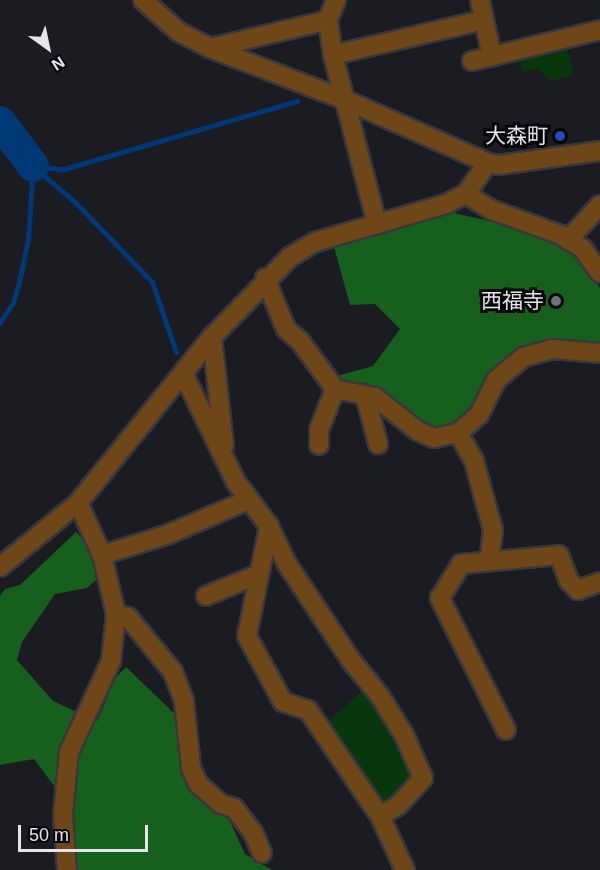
<!DOCTYPE html>
<html>
<head>
<meta charset="utf-8">
<style>
  body { margin:0 }
  #map { position:relative; width:600px; height:870px; overflow:hidden; background:#1b1b22; font-family:Helvetica,"Noto Sans JP",sans-serif }
  div>[style] { position:absolute }
  [style*='--x'] { left:calc(var(--x)*1px); top:calc(var(--y)*1px); width:calc(var(--w)*1px); rotate:calc(var(--a)*1deg) }
  .green>* { inset:0; background:#08370d }
  .forest>* { inset:0; background:#165f1d }
  .stream>* { height:5px; margin:-2.5px; padding:0 2.5px; transform-origin:2.5px; border-radius:2.5px; background:#013978 }
  .river>* { height:32px; margin:-16px; padding:0 16px; transform-origin:16px; border-radius:16px; background:#013978 }
  .roads { filter:drop-shadow(2px 0 #37373e) drop-shadow(-2px 0 #37373e) drop-shadow(0 2px #37373e) drop-shadow(0 -2px #37373e) }
  .minor>* { height:18px; margin:-9px; padding:0 9px; transform-origin:9px; border-radius:9px; background:#6e4617 }
  .dots>* { width:16px; height:16px; translate:-50% -50%; box-sizing:border-box; border:3px solid #060609; border-radius:50% }
  span { translate:-50% -50%; white-space:nowrap; text-align:center; line-height:1.15; -webkit-text-stroke:6px #060609; paint-order:stroke }
  .poi-label { font-size:21px; color:#e4e4e9 }
  .right { translate:-100% -50%; text-align:right }
  .north { position:absolute; left:18px; top:18px; width:60px; height:60px; -webkit-text-stroke:4px #060609; paint-order:stroke; rotate:147deg; font-size:16px; font-weight:700; line-height:24px; text-align:center; color:#e4e4e9 }
  .north::after { content:''; display:block; margin:auto; width:21px; height:27px; background:#e4e4e9; clip-path:polygon(50% 0,100% 100%,50% 72%,0 100%) }
  .scale { position:absolute; left:18px; top:825px; width:130px; height:27px; box-sizing:border-box; border:3px solid #e4e4e9; border-top:0; padding-left:8px; font-size:18px; line-height:21px; white-space:nowrap; color:#e4e4e9; -webkit-text-stroke:4px #060609; paint-order:stroke }
</style>
</head>
<body>
<div id="map">
  <div class="green">
    <i style="clip-path:polygon(567px 46px,573px 75px,551px 81px,539px 69px,523px 72px,519px 57px)"></i>
    <i style="clip-path:polygon(366px 687px,379px 701px,416px 777px,394px 802px,381px 802px,326px 724px)"></i>
  </div>
  <div class="forest">
    <i style="clip-path:polygon(454px 213px,533px 231px,573px 252px,600px 288px,600px 346px,566px 341px,516px 351px,486px 378px,473px 409px,451px 426px,428px 431px,388px 395px,366px 383px,340px 382px,337px 376px,373px 366px,400px 329px,375px 304px,350px 305px,334px 247px)"></i>
    <i style="clip-path:polygon(76px 532px,91px 547px,96px 580px,87px 588px,55px 594px,22px 642px,17px 660px,53px 701px,97px 721px,116px 677px,126px 667px,179px 718px,191px 789px,226px 813px,245px 854px,272px 870px,76px 870px,72px 810px,34px 759px,0 765px,0 596px,5px 589px,20px 585px)"></i>
  </div>
  <div class="stream">
    <i style="--x:33;--y:166;--w:31;--a:6"></i>
    <i style="--x:64;--y:169;--w:243;--a:-16.3"></i>
    <i style="--x:34;--y:167;--w:57;--a:40.7"></i>
    <i style="--x:77;--y:204;--w:108;--a:46.1"></i>
    <i style="--x:152;--y:282;--w:74;--a:71.1"></i>
    <i style="--x:0;--y:322;--w:23;--a:-56"></i>
    <i style="--x:13;--y:303;--w:30;--a:-75"></i>
    <i style="--x:21;--y:274;--w:36;--a:-79"></i>
    <i style="--x:28;--y:239;--w:73;--a:-86.1"></i>
  </div>
  <div class="river">
    <i style="--x:0;--y:122;--w:55;--a:53.1"></i>
  </div>
  <div class="roads">
    <div class="minor">
      <i style="--x:143;--y:0;--w:48;--a:41.6"></i>
      <i style="--x:179;--y:32;--w:35;--a:27"></i>
      <i style="--x:210;--y:48;--w:142;--a:21"></i>
      <i style="--x:343;--y:99;--w:158;--a:23.8"></i>
      <i style="--x:488;--y:163;--w:10;--a:11"></i>
      <i style="--x:498;--y:165;--w:103;--a:-7.8"></i>
      <i style="--x:336;--y:0;--w:22;--a:112"></i>
      <i style="--x:328;--y:20;--w:35;--a:82"></i>
      <i style="--x:333;--y:55;--w:175;--a:75.4"></i>
      <i style="--x:480;--y:0;--w:58;--a:78.1"></i>
      <i style="--x:210;--y:48;--w:121;--a:-13.3"></i>
      <i style="--x:333;--y:55;--w:155;--a:-13.1"></i>
      <i style="--x:472;--y:61;--w:132;--a:-13.6"></i>
      <i style="--x:466;--y:194;--w:31;--a:32"></i>
      <i style="--x:492;--y:210;--w:73;--a:19.9"></i>
      <i style="--x:561;--y:235;--w:26;--a:32"></i>
      <i style="--x:583;--y:249;--w:29;--a:55"></i>
      <i style="--x:568;--y:240;--w:47;--a:-47.6"></i>
      <i style="--x:265;--y:278;--w:55;--a:67.6"></i>
      <i style="--x:286;--y:329;--w:18;--a:41"></i>
      <i style="--x:300;--y:341;--w:59;--a:53.9"></i>
      <i style="--x:335;--y:389;--w:41;--a:11.3"></i>
      <i style="--x:375;--y:397;--w:55;--a:38.3"></i>
      <i style="--x:418;--y:431;--w:17;--a:24"></i>
      <i style="--x:434;--y:438;--w:25;--a:-12"></i>
      <i style="--x:458;--y:433;--w:28;--a:-41"></i>
      <i style="--x:479;--y:415;--w:39;--a:-64"></i>
      <i style="--x:496;--y:380;--w:35;--a:-40"></i>
      <i style="--x:523;--y:357;--w:31;--a:-15"></i>
      <i style="--x:553;--y:349;--w:47;--a:4.9"></i>
      <i style="--x:212;--y:337;--w:109;--a:83.7"></i>
      <i style="--x:183;--y:373;--w:121;--a:64.1"></i>
      <i style="--x:236;--y:482;--w:55;--a:53.1"></i>
      <i style="--x:269;--y:526;--w:112;--a:101.3"></i>
      <i style="--x:247;--y:636;--w:75;--a:61.4"></i>
      <i style="--x:283;--y:702;--w:26;--a:18"></i>
      <i style="--x:308;--y:710;--w:128;--a:55.8"></i>
      <i style="--x:380;--y:816;--w:60;--a:65.2"></i>
      <i style="--x:365;--y:395;--w:51;--a:75.1"></i>
      <i style="--x:458;--y:433;--w:32;--a:60"></i>
      <i style="--x:474;--y:461;--w:72;--a:74.6"></i>
      <i style="--x:493;--y:530;--w:32;--a:97"></i>
      <i style="--x:319;--y:445;--w:15;--a:-90"></i>
      <i style="--x:319;--y:430;--w:44;--a:-68.7"></i>
      <i style="--x:269;--y:526;--w:42;--a:64.7"></i>
      <i style="--x:287;--y:564;--w:114;--a:56.4"></i>
      <i style="--x:350;--y:659;--w:48;--a:51"></i>
      <i style="--x:380;--y:696;--w:46;--a:58.4"></i>
      <i style="--x:404;--y:735;--w:47;--a:66.2"></i>
      <i style="--x:423;--y:778;--w:36;--a:132"></i>
      <i style="--x:399;--y:805;--w:22;--a:150"></i>
      <i style="--x:102;--y:555;--w:70;--a:-17.4"></i>
      <i style="--x:169;--y:534;--w:86;--a:-23.3"></i>
      <i style="--x:0;--y:567;--w:101;--a:-39.4"></i>
      <i style="--x:78;--y:503;--w:213;--a:-51.1"></i>
      <i style="--x:212;--y:337;--w:112;--a:-45.7"></i>
      <i style="--x:290;--y:257;--w:29;--a:-31"></i>
      <i style="--x:315;--y:242;--w:136;--a:-16.2"></i>
      <i style="--x:446;--y:204;--w:22;--a:-27"></i>
      <i style="--x:466;--y:194;--w:38;--a:-55"></i>
      <i style="--x:206;--y:596;--w:55;--a:-22.4"></i>
      <i style="--x:116;--y:614;--w:12;--a:14"></i>
      <i style="--x:128;--y:617;--w:71;--a:50.7"></i>
      <i style="--x:173;--y:672;--w:31;--a:69"></i>
      <i style="--x:184;--y:701;--w:67;--a:84"></i>
      <i style="--x:191;--y:768;--w:17;--a:66"></i>
      <i style="--x:198;--y:784;--w:30;--a:41"></i>
      <i style="--x:221;--y:804;--w:14;--a:17"></i>
      <i style="--x:234;--y:808;--w:31;--a:52"></i>
      <i style="--x:253;--y:832;--w:23;--a:67"></i>
      <i style="--x:506;--y:730;--w:148;--a:-116.6"></i>
      <i style="--x:440;--y:598;--w:40;--a:-58"></i>
      <i style="--x:461;--y:564;--w:98;--a:-5.2"></i>
      <i style="--x:559;--y:555;--w:28;--a:69"></i>
      <i style="--x:569;--y:581;--w:13;--a:45"></i>
      <i style="--x:578;--y:590;--w:23;--a:-20"></i>
      <i style="--x:67;--y:870;--w:55;--a:-94.2"></i>
      <i style="--x:63;--y:815;--w:63;--a:-84.6"></i>
      <i style="--x:69;--y:752;--w:100;--a:-65.2"></i>
      <i style="--x:111;--y:661;--w:47;--a:-83.9"></i>
      <i style="--x:116;--y:614;--w:61;--a:-103.3"></i>
      <i style="--x:102;--y:555;--w:57;--a:-114.8"></i>
    </div>
  </div>
  <div class="dots">
    <i style="left:560px;top:136px;background:#1a4fb4"></i>
    <i style="left:556px;top:301px;background:#6b7280"></i>
  </div>
  <div class="poi-label">
    <span class="right" style="left:548px;top:136px">大森町</span>
    <span class="right" style="left:544px;top:301px">西福寺</span>
  </div>
  <div class="north">N</div>
  <div class="scale">50 m</div>
</div>
</body>
</html>
